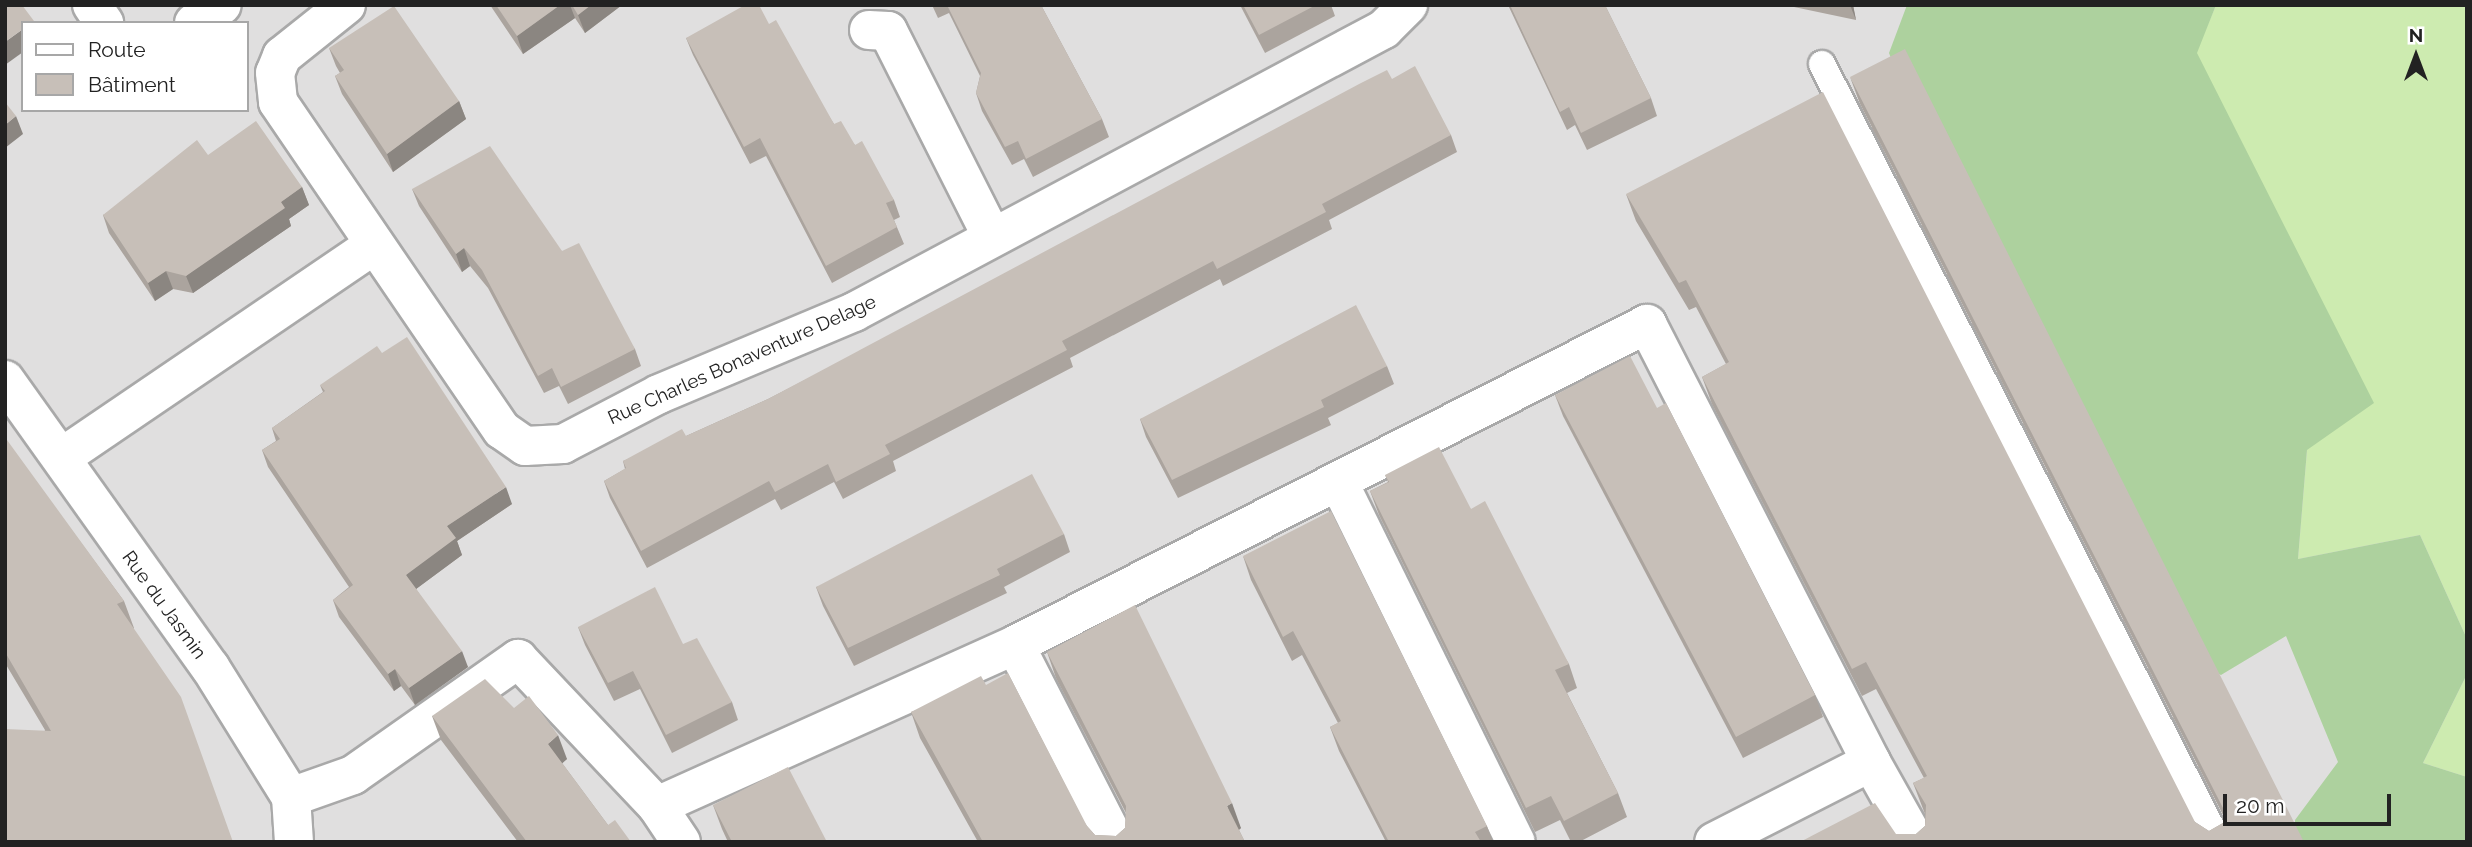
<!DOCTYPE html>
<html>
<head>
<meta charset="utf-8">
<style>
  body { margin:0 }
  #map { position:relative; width:2472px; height:847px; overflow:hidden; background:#f2efe9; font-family:Raleway,sans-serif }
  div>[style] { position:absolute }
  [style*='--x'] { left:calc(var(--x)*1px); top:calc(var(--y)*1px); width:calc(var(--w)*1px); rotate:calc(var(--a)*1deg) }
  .residential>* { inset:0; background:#e0dfdf }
  .grass>* { inset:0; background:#cdebb0 }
  .forest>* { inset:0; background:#add19e }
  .roads { filter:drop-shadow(2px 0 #a9a9a9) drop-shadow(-2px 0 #a9a9a9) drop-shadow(0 2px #a9a9a9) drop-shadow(0 -2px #a9a9a9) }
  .service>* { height:26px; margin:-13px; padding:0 13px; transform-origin:13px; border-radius:13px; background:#fff }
  .minor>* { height:38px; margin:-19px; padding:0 19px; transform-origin:19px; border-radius:19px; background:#fff }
  .wall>* { inset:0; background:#aba49e }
  .shaded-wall>* { inset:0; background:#8b8681 }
  .building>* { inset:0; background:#c7bfb8 }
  span { translate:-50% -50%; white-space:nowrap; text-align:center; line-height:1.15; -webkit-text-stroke:5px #fff; paint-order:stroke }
  .street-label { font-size:19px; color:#222 }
  .frame { position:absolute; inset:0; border:7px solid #222; pointer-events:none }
  .legend { position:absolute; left:21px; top:21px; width:228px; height:91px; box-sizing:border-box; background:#fff; border:2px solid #a7a7a7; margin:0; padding:9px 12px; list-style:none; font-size:21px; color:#222 }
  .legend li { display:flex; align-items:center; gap:14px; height:35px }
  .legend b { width:35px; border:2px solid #a7a7a7 }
  .north { position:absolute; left:2381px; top:21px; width:70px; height:70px; -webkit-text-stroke:5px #fff; paint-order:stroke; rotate:0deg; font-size:19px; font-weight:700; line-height:28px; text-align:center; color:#222 }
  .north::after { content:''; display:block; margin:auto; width:24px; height:32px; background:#222; clip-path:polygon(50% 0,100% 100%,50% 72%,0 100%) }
  .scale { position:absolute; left:2223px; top:794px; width:168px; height:32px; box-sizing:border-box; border:4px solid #222; border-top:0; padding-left:9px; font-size:21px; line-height:24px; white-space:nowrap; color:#222; -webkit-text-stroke:5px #fff; paint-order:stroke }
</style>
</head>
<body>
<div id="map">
  <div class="residential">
    <i style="clip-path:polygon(evenodd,5px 5px,2467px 5px,2467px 842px,5px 842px,5px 5px,23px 23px,247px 23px,247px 110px,23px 110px,23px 23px)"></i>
  </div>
  <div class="grass">
    <i style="clip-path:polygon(2216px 5px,2467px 5px,2467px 639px,2420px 535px,2298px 559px,2307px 450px,2196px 53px)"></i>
    <i style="clip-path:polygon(2467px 674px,2467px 777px,2423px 763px)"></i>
  </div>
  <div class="forest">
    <i style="clip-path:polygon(1907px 5px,2216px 5px,2197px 53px,2374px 403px,2307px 450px,2298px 559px,2420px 535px,2467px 639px,2467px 674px,2423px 763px,2467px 777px,2467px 842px,2295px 842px,2295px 820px,2338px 762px,2286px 636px,2221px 675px,2140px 638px,1980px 289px,1889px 53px)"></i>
  </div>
  <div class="roads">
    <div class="service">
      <i style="--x:1822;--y:64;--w:873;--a:62.97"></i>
    </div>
    <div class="minor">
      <i style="--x:92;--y:5;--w:22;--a:56"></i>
      <i style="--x:346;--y:5;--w:82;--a:141.4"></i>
      <i style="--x:282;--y:56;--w:18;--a:112"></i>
      <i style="--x:275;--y:73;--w:29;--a:84"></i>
      <i style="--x:278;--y:102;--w:397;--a:55.7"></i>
      <i style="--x:502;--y:430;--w:28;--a:35"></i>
      <i style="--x:525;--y:446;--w:38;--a:-3"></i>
      <i style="--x:563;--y:444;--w:108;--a:-27.5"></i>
      <i style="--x:659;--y:394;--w:212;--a:-22.8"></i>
      <i style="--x:854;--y:312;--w:601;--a:-28.1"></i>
      <i style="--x:1384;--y:29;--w:34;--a:-45"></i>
      <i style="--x:194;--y:23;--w:33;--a:-33"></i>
      <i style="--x:869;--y:30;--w:19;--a:3"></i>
      <i style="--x:888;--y:31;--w:229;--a:63.2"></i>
      <i style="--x:5;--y:380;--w:353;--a:54.5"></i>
      <i style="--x:210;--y:667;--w:153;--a:58.1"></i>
      <i style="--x:291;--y:797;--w:45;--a:86.2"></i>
      <i style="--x:62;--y:457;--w:376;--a:-34.2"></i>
      <i style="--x:1339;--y:483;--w:400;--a:63.8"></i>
      <i style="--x:1015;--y:645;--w:709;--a:-26.93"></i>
      <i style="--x:1647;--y:324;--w:492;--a:62.9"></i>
      <i style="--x:1871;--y:762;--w:176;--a:153"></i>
      <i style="--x:1871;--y:762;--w:92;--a:60.6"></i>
      <i style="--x:291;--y:797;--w:66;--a:-19.5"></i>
      <i style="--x:353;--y:775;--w:202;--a:-35.1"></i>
      <i style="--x:518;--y:659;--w:202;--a:46.6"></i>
      <i style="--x:657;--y:806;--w:43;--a:56.3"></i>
      <i style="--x:657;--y:806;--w:393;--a:-24.2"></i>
      <i style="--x:1015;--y:645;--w:221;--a:62.9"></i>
    </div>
  </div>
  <div class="wall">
    <i style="clip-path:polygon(490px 5px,622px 5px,585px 33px,575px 18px,523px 54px)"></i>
    <i style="clip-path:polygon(932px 5px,1041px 5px,1102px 119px,1109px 137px,1033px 177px,1024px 159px,1012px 165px,982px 111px,976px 93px,980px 76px,949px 13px,938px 18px)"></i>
    <i style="clip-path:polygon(1240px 5px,1331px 5px,1335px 16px,1265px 53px)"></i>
    <i style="clip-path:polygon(1508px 5px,1605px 5px,1651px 98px,1657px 116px,1587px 150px,1575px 125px,1567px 130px)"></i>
    <i style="clip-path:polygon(1793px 5px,1853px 5px,1856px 20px,1794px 7px)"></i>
    <i style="clip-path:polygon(769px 24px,834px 124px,855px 145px,894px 200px,900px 217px,894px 220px,904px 244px,832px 283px,766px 156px,750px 164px,693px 55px,686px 38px)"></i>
    <i style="clip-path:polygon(329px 48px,459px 101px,466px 119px,393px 172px,342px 94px,335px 76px,340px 73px,336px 66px)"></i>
    <i style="clip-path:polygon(1850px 77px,2304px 842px,1896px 834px,1916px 834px,1925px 826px,1925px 814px,1913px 783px,1924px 778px,1876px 689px,1862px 696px,1712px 404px,1702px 377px,1726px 364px,1696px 307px,1689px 310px,1636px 221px,1626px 194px,2195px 822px,2209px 831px,2223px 823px,2223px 815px,1860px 104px)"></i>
    <i style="clip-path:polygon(1392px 79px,1451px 135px,1457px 152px,1329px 220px,1332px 229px,1223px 286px,1220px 279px,1070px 358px,1073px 367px,893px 461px,896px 471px,843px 499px,834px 482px,781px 510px,775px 499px,647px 568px,610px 498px,604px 481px,625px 469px,623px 461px,686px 436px,768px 399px)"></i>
    <i style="clip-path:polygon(208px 155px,302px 187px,309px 205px,289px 219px,291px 226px,193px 293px,173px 289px,155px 301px,109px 233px,103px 215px)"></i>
    <i style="clip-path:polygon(412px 189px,562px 251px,635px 349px,641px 366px,568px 404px,559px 386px,544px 393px,488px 288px,470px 266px,462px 272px,419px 206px)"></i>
    <i style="clip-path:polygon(1387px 366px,1394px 384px,1328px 418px,1331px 425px,1178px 498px,1146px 437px,1140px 419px)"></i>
    <i style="clip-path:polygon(320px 385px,512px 504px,457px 541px,462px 555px,416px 589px,468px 667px,415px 705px,401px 686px,394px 691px,339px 617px,333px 600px,349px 587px,268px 467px,262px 450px,276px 441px,272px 428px,323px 392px)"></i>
    <i style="clip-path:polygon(1555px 395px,1657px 408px,1815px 695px,1823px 717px,1743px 758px,1563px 416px)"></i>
    <i style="clip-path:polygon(5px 440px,124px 601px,134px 628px,5px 842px,45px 730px,5px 663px)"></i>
    <i style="clip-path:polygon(1385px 475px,1471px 509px,1569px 664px,1577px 688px,1567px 693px,1618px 793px,1627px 817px,1579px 842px,1571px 842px,1560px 820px,1535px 832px,1379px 515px,1370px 491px,1388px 482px)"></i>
    <i style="clip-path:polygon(1064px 534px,1070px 552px,1004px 587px,1007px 593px,854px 666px,823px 606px,816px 587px)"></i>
    <i style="clip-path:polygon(1243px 556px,1487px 826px,1493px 842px,1386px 842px,1339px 751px,1330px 727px,1338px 723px,1302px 655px,1292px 661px,1251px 580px)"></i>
    <i style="clip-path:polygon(578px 627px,683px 644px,732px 702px,738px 720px,672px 753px,640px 689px,614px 701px,585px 645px)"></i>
    <i style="clip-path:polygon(1047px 652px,1241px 828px,1239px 830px,1245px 842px,978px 842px,920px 738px,911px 712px,986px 685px,1087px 826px,1095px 835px,1116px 836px,1125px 828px,1126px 813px,1056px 678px)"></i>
    <i style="clip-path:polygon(514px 708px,567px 759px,562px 763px,608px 825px,631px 842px,518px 842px,441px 740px,432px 716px)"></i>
    <i style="clip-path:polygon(713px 805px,827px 842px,728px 842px,722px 829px)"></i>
  </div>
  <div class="shaded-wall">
    <i style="clip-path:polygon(560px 5px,570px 5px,575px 18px,523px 54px,517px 36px)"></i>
    <i style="clip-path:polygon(591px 5px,622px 5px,585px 33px,578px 15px)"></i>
    <i style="clip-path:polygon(1850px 5px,1853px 5px,1856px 20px)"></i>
    <i style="clip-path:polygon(23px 29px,23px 52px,5px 65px,5px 42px)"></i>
    <i style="clip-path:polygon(459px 101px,466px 119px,393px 172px,387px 154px)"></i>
    <i style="clip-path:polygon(16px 116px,23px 134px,5px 148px,5px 125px)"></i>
    <i style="clip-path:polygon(302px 187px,309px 205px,289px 219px,291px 226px,193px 293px,186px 276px,281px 202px)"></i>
    <i style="clip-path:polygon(464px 248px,470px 266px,462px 272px,456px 254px)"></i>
    <i style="clip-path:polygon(166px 271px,173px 289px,155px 301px,148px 283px)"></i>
    <i style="clip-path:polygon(506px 487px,512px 504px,457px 541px,462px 555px,412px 592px,406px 575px,447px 526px)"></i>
    <i style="clip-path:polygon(462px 651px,468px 667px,415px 705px,409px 688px)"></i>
    <i style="clip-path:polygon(395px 669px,401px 686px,394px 691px,388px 674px)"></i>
    <i style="clip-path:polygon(558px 735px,567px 759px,557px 768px,548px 744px)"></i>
    <i style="clip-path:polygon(1232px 803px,1241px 828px,1236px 832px,1227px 806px)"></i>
  </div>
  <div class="building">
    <i style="clip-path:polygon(5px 5px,22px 5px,34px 21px,32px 23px,23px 23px,23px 29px,5px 42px)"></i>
    <i style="clip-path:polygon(496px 5px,560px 5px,517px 36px)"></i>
    <i style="clip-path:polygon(572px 5px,591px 5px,578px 15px)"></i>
    <i style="clip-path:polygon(745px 5px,759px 5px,769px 24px,776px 20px,834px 124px,841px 121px,855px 145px,862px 141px,894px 200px,886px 203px,897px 227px,826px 266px,760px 138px,744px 147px,686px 38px)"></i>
    <i style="clip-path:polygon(947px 5px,1041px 5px,1102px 119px,1026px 159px,1018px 141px,1005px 147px,976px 93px,981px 73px)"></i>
    <i style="clip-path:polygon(1243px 5px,1316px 5px,1259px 35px)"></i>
    <i style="clip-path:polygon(1510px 5px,1605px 5px,1651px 98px,1581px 133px,1569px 107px,1560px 112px)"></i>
    <i style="clip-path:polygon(394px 6px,459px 101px,387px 154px,335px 76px,344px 70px,329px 48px)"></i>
    <i style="clip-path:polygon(1905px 49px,2304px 842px,1800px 842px,1875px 803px,1896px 834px,1916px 834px,1925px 826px,1926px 805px,1913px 783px,1927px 776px,1866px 662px,1852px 669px,1702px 377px,1729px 362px,1686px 280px,1679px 283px,1626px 194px,1823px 92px,2195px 822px,2209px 831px,2223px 823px,2223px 808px,1850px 77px)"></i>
    <i style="clip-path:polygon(1415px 66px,1451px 135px,1322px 204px,1326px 212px,1217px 269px,1213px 261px,1062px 341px,1067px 350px,885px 445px,890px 454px,836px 482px,828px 464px,775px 492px,769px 481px,641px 551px,604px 481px,626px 468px,623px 461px,682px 429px,686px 436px,768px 399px,1361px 83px,1387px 70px,1392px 79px)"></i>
    <i style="clip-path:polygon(5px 102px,16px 116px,5px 125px)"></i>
    <i style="clip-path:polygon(256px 121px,302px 187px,281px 202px,285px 208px,186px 276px,166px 271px,148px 283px,103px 215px,197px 140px,208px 155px)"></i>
    <i style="clip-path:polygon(490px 146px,562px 251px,579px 243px,635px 349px,561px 387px,552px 368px,538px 376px,482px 270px,464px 248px,456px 254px,412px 189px)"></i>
    <i style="clip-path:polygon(1356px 305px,1387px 366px,1321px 400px,1324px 407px,1172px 480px,1140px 419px)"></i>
    <i style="clip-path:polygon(407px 337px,506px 487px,447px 526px,456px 538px,406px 575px,462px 651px,409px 688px,395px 669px,388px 674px,333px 600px,353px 585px,262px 450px,280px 439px,272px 428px,325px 391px,320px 385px,377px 346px,382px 353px)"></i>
    <i style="clip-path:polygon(1630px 356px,1657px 408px,1666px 403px,1815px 695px,1736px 737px,1555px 395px)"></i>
    <i style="clip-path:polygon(5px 440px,7px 440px,124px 601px,117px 604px,181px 697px,233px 842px,5px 842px,5px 729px,51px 731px,5px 652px)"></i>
    <i style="clip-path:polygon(1439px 447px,1471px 509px,1485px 501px,1529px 587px,1569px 664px,1555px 670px,1618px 793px,1564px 821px,1551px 796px,1526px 808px,1370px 491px,1389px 482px,1385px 475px)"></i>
    <i style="clip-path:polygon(1032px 474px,1064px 534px,997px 569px,1000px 575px,848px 648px,816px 587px)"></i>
    <i style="clip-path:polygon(1331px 511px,1487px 826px,1475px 832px,1481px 842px,1389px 842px,1330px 727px,1341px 721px,1293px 631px,1283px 637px,1243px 556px)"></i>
    <i style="clip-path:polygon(655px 587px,683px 644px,697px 638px,732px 702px,666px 735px,633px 671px,608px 683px,578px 627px)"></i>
    <i style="clip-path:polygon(1135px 605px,1232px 803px,1227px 806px,1245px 842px,983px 842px,911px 712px,981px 676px,986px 685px,1008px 673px,1087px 826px,1095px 835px,1116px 836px,1125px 828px,1126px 806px,1047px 652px)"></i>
    <i style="clip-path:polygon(485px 679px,514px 708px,529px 696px,558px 735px,548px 744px,608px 825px,615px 820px,631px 842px,527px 842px,432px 716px)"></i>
    <i style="clip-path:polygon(788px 767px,827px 842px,732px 842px,713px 805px)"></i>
  </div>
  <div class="street-label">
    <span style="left:742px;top:360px;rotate:-24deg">Rue Charles Bonaventure Delage</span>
    <span style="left:164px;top:605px;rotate:54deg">Rue du Jasmin</span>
  </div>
  <div class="frame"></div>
  <ul class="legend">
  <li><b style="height:9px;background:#fff"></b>Route</li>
  <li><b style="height:19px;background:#c7bfb8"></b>Bâtiment</li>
  </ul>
  <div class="north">N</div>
  <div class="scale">20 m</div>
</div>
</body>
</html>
